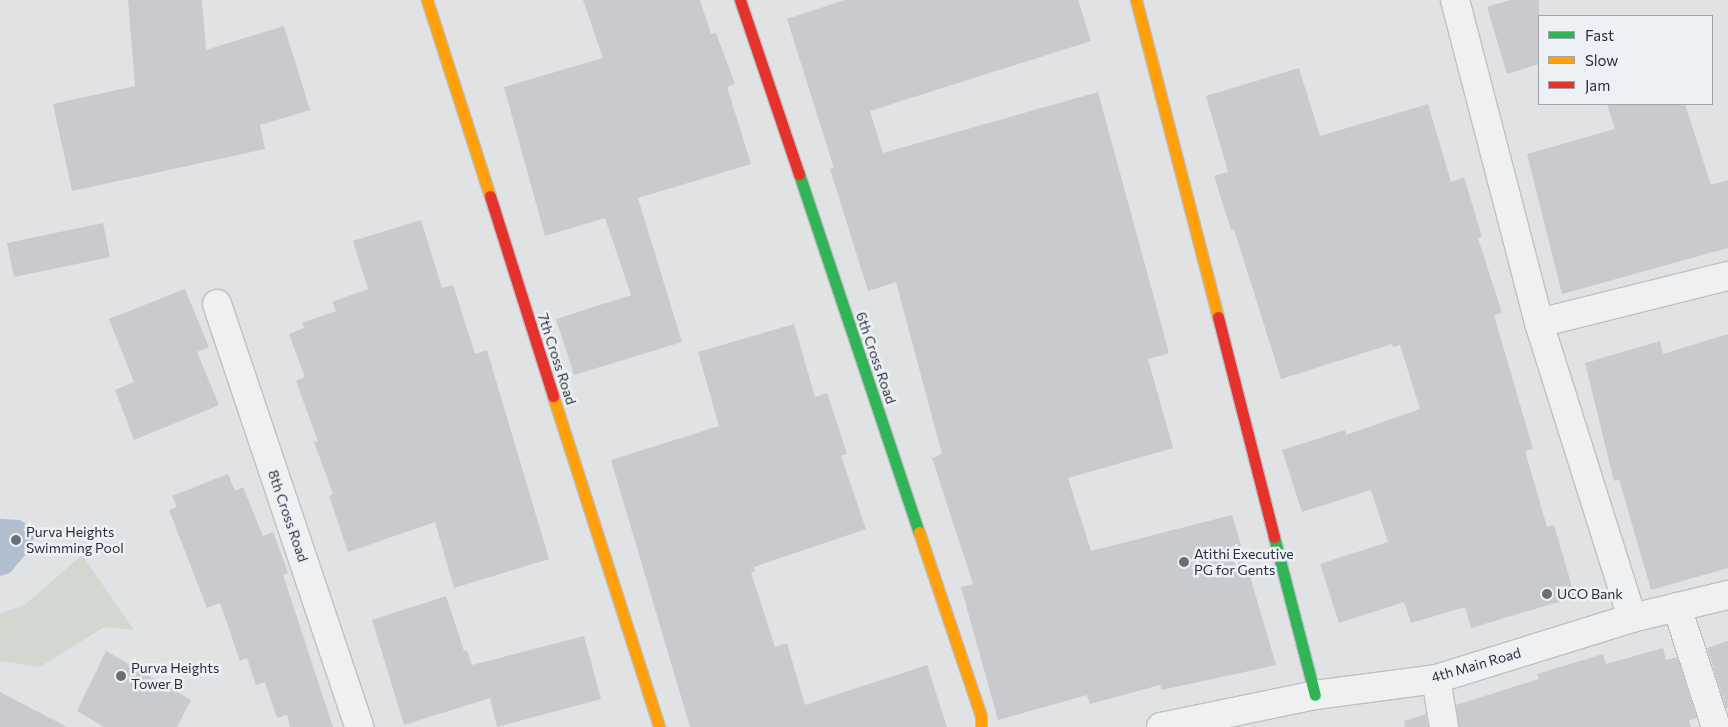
<!DOCTYPE html>
<html>
<head>
<meta charset="utf-8">
<style>
  body { margin:0 }
  #map { position:relative; width:1728px; height:727px; overflow:hidden; background:#e0e2e4; font-family:Commissioner,sans-serif }
  div>[style] { position:absolute }
  [style*='--x'] { left:calc(var(--x)*1px); top:calc(var(--y)*1px); width:calc(var(--w)*1px); rotate:calc(var(--a)*1deg) }
  .green>* { inset:0; background:#d1d8d0 }
  .water>* { inset:0; background:#b0bece }
  .building>* { inset:0; background:#c8cacd }
  .roads { filter:drop-shadow(1px 0 #bec0c2) drop-shadow(-1px 0 #bec0c2) drop-shadow(0 1px #bec0c2) drop-shadow(0 -1px #bec0c2) }
  .street>* { height:28px; margin:-14px; padding:0 14px; transform-origin:14px; border-radius:14px; background:#eff0f1 }
  .fast>* { height:11px; margin:-5.5px; padding:0 5.5px; transform-origin:5.5px; border-radius:5.5px; background:#30b455 }
  .slow>* { height:11px; margin:-5.5px; padding:0 5.5px; transform-origin:5.5px; border-radius:5.5px; background:#ff9f0a }
  .jam>* { height:11px; margin:-5.5px; padding:0 5.5px; transform-origin:5.5px; border-radius:5.5px; background:#e5322d }
  .dots>* { width:14px; height:14px; translate:-50% -50%; box-sizing:border-box; border:2px solid #edf0f4; border-radius:50% }
  span { translate:-50% -50%; white-space:nowrap; text-align:center; line-height:1.15; -webkit-text-stroke:5px #edf0f4; paint-order:stroke }
  .street-label { font-size:14px; color:#292f3c }
  .poi-label { font-size:14px; color:#292f3c }
  .left { translate:0 -50%; text-align:left }
  .legend { position:absolute; left:1538px; top:15px; width:175px; height:90px; box-sizing:border-box; background:#edf0f4; border:1px solid #9fa3aa; margin:0; padding:6px 9px; list-style:none; font-size:15px; color:#292f3c }
  .legend li { display:flex; align-items:center; gap:10px; height:25px }
  .legend b { width:25px; border:1px solid #9fa3aa }
</style>
</head>
<body>
<div id="map">
  <div class="green">
    <i style="clip-path:polygon(82px 555px,134px 630px,104px 627px,40px 667px,0 661px,0 614px,26px 604px)"></i>
  </div>
  <div class="water">
    <i style="clip-path:polygon(0 519px,20px 520px,36px 531px,30px 549px,10px 573px,0 576px)"></i>
  </div>
  <div class="building">
    <i style="clip-path:polygon(128px 0,202px 0,206px 50px,284px 26px,310px 110px,260px 125px,265px 149px,72px 191px,53px 104px,135px 86px)"></i>
    <i style="clip-path:polygon(583px 0,700px 0,711px 34px,716px 33px,735px 84px,727px 87px,751px 164px,638px 198px,682px 342px,574px 375px,556px 319px,631px 295px,605px 218px,545px 236px,504px 87px,603px 58px)"></i>
    <i style="clip-path:polygon(845px 0,1078px 0,1091px 41px,870px 111px,883px 153px,1098px 92px,1169px 353px,1148px 359px,1173px 448px,1068px 478px,1091px 551px,1232px 515px,1276px 665px,1162px 690px,1160px 685px,1090px 704px,1087px 695px,998px 720px,961px 587px,973px 584px,932px 458px,942px 454px,896px 282px,868px 291px,830px 169px,834px 168px,787px 19px)"></i>
    <i style="clip-path:polygon(1511px 0,1539px 0,1539px 64px,1507px 74px,1487px 7px)"></i>
    <i style="clip-path:polygon(1299px 68px,1320px 136px,1428px 104px,1451px 182px,1464px 177px,1482px 237px,1478px 238px,1502px 313px,1494px 315px,1533px 449px,1525px 451px,1547px 527px,1554px 525px,1575px 597px,1471px 628px,1465px 607px,1411px 623px,1404px 602px,1339px 623px,1320px 564px,1388px 542px,1372px 493px,1371px 490px,1302px 512px,1282px 450px,1345px 430px,1346px 435px,1420px 409px,1400px 345px,1393px 347px,1392px 344px,1281px 379px,1234px 229px,1231px 230px,1214px 176px,1228px 172px,1206px 96px)"></i>
    <i style="clip-path:polygon(1607px 104px,1685px 104px,1711px 185px,1728px 180px,1728px 248px,1562px 294px,1527px 154px,1615px 129px)"></i>
    <i style="clip-path:polygon(421px 220px,442px 288px,453px 285px,475px 354px,487px 350px,549px 559px,454px 588px,435px 522px,348px 552px,329px 496px,333px 494px,314px 442px,318px 441px,296px 381px,305px 377px,289px 334px,304px 328px,302px 323px,336px 311px,332px 302px,368px 289px,353px 241px)"></i>
    <i style="clip-path:polygon(103px 223px,110px 257px,14px 277px,7px 243px)"></i>
    <i style="clip-path:polygon(185px 289px,209px 347px,197px 352px,219px 405px,134px 440px,115px 390px,134px 382px,109px 319px)"></i>
    <i style="clip-path:polygon(794px 324px,815px 397px,827px 393px,847px 454px,841px 456px,866px 529px,754px 567px,755px 571px,751px 572px,775px 647px,787px 643px,805px 705px,927px 665px,947px 727px,690px 727px,611px 460px,719px 426px,698px 352px)"></i>
    <i style="clip-path:polygon(1728px 334px,1728px 568px,1651px 590px,1619px 479px,1614px 481px,1585px 363px,1660px 341px,1663px 354px)"></i>
    <i style="clip-path:polygon(228px 474px,235px 491px,243px 487px,263px 536px,273px 532px,288px 573px,283px 575px,333px 727px,290px 727px,287px 715px,277px 718px,265px 682px,256px 685px,247px 658px,240px 661px,220px 603px,207px 608px,169px 510px,177px 507px,172px 496px)"></i>
    <i style="clip-path:polygon(446px 596px,464px 651px,467px 650px,472px 665px,584px 636px,601px 699px,497px 727px,490px 698px,404px 725px,372px 620px)"></i>
    <i style="clip-path:polygon(1728px 641px,1728px 708px,1726px 708px,1707px 648px)"></i>
    <i style="clip-path:polygon(1663px 648px,1666px 660px,1677px 657px,1697px 718px,1689px 720px,1691px 727px,1459px 727px,1456px 705px,1539px 679px,1537px 674px,1603px 654px,1606px 664px)"></i>
    <i style="clip-path:polygon(106px 651px,191px 700px,177px 727px,104px 727px,77px 711px)"></i>
    <i style="clip-path:polygon(0 692px,67px 727px,0 727px)"></i>
    <i style="clip-path:polygon(1426px 714px,1428px 727px,1405px 727px,1404px 721px)"></i>
  </div>
  <div class="roads">
    <div class="street">
      <i style="--x:1455;--y:0;--w:334;--a:75.4"></i>
      <i style="--x:1539;--y:323;--w:309;--a:72.5"></i>
      <i style="--x:217;--y:304;--w:446;--a:71.4"></i>
      <i style="--x:1539;--y:323;--w:195;--a:-14"></i>
      <i style="--x:1677;--y:607;--w:126;--a:72"></i>
      <i style="--x:1436;--y:679;--w:49;--a:80.5"></i>
      <i style="--x:1161;--y:727;--w:157;--a:-11.7"></i>
      <i style="--x:1315;--y:695;--w:122;--a:-7.5"></i>
      <i style="--x:1436;--y:679;--w:205;--a:-17.3"></i>
      <i style="--x:1632;--y:618;--w:99;--a:-13.5"></i>
    </div>
    <div class="fast">
      <i style="--x:799;--y:174;--w:378;--a:71.5"></i>
      <i style="--x:1274;--y:537;--w:163;--a:75.5"></i>
    </div>
    <div class="slow">
      <i style="--x:427;--y:0;--w:206;--a:72.2"></i>
      <i style="--x:1136;--y:0;--w:327;--a:75.5"></i>
      <i style="--x:553;--y:396;--w:348;--a:72.2"></i>
      <i style="--x:919;--y:532;--w:194;--a:71.4"></i>
      <i style="--x:981;--y:716;--w:11;--a:90"></i>
    </div>
    <div class="jam">
      <i style="--x:740;--y:0;--w:184;--a:71.3"></i>
      <i style="--x:490;--y:196;--w:210;--a:72.5"></i>
      <i style="--x:1218;--y:317;--w:227;--a:75.7"></i>
    </div>
  </div>
  <div class="dots">
    <i style="left:16px;top:540px;background:#696e77"></i>
    <i style="left:1184px;top:562px;background:#696e77"></i>
    <i style="left:1547px;top:594px;background:#696e77"></i>
    <i style="left:121px;top:676px;background:#696e77"></i>
  </div>
  <div class="street-label">
    <span style="left:876px;top:358px;rotate:71deg">6th Cross Road</span>
    <span style="left:557px;top:359px;rotate:72deg">7th Cross Road</span>
    <span style="left:288px;top:516px;rotate:71deg">8th Cross Road</span>
    <span style="left:1476px;top:665px;rotate:-16deg">4th Main Road</span>
  </div>
  <div class="poi-label">
    <span class="left" style="left:26px;top:540px">Purva Heights<br>Swimming Pool</span>
    <span class="left" style="left:1194px;top:562px">Atithi Executive<br>PG for Gents</span>
    <span class="left" style="left:1557px;top:594px">UCO Bank</span>
    <span class="left" style="left:131px;top:676px">Purva Heights<br>Tower B</span>
  </div>
  <ul class="legend">
  <li><b style="height:6px;background:#30b455"></b>Fast</li>
  <li><b style="height:6px;background:#ff9f0a"></b>Slow</li>
  <li><b style="height:6px;background:#e5322d"></b>Jam</li>
  </ul>
</div>
</body>
</html>
